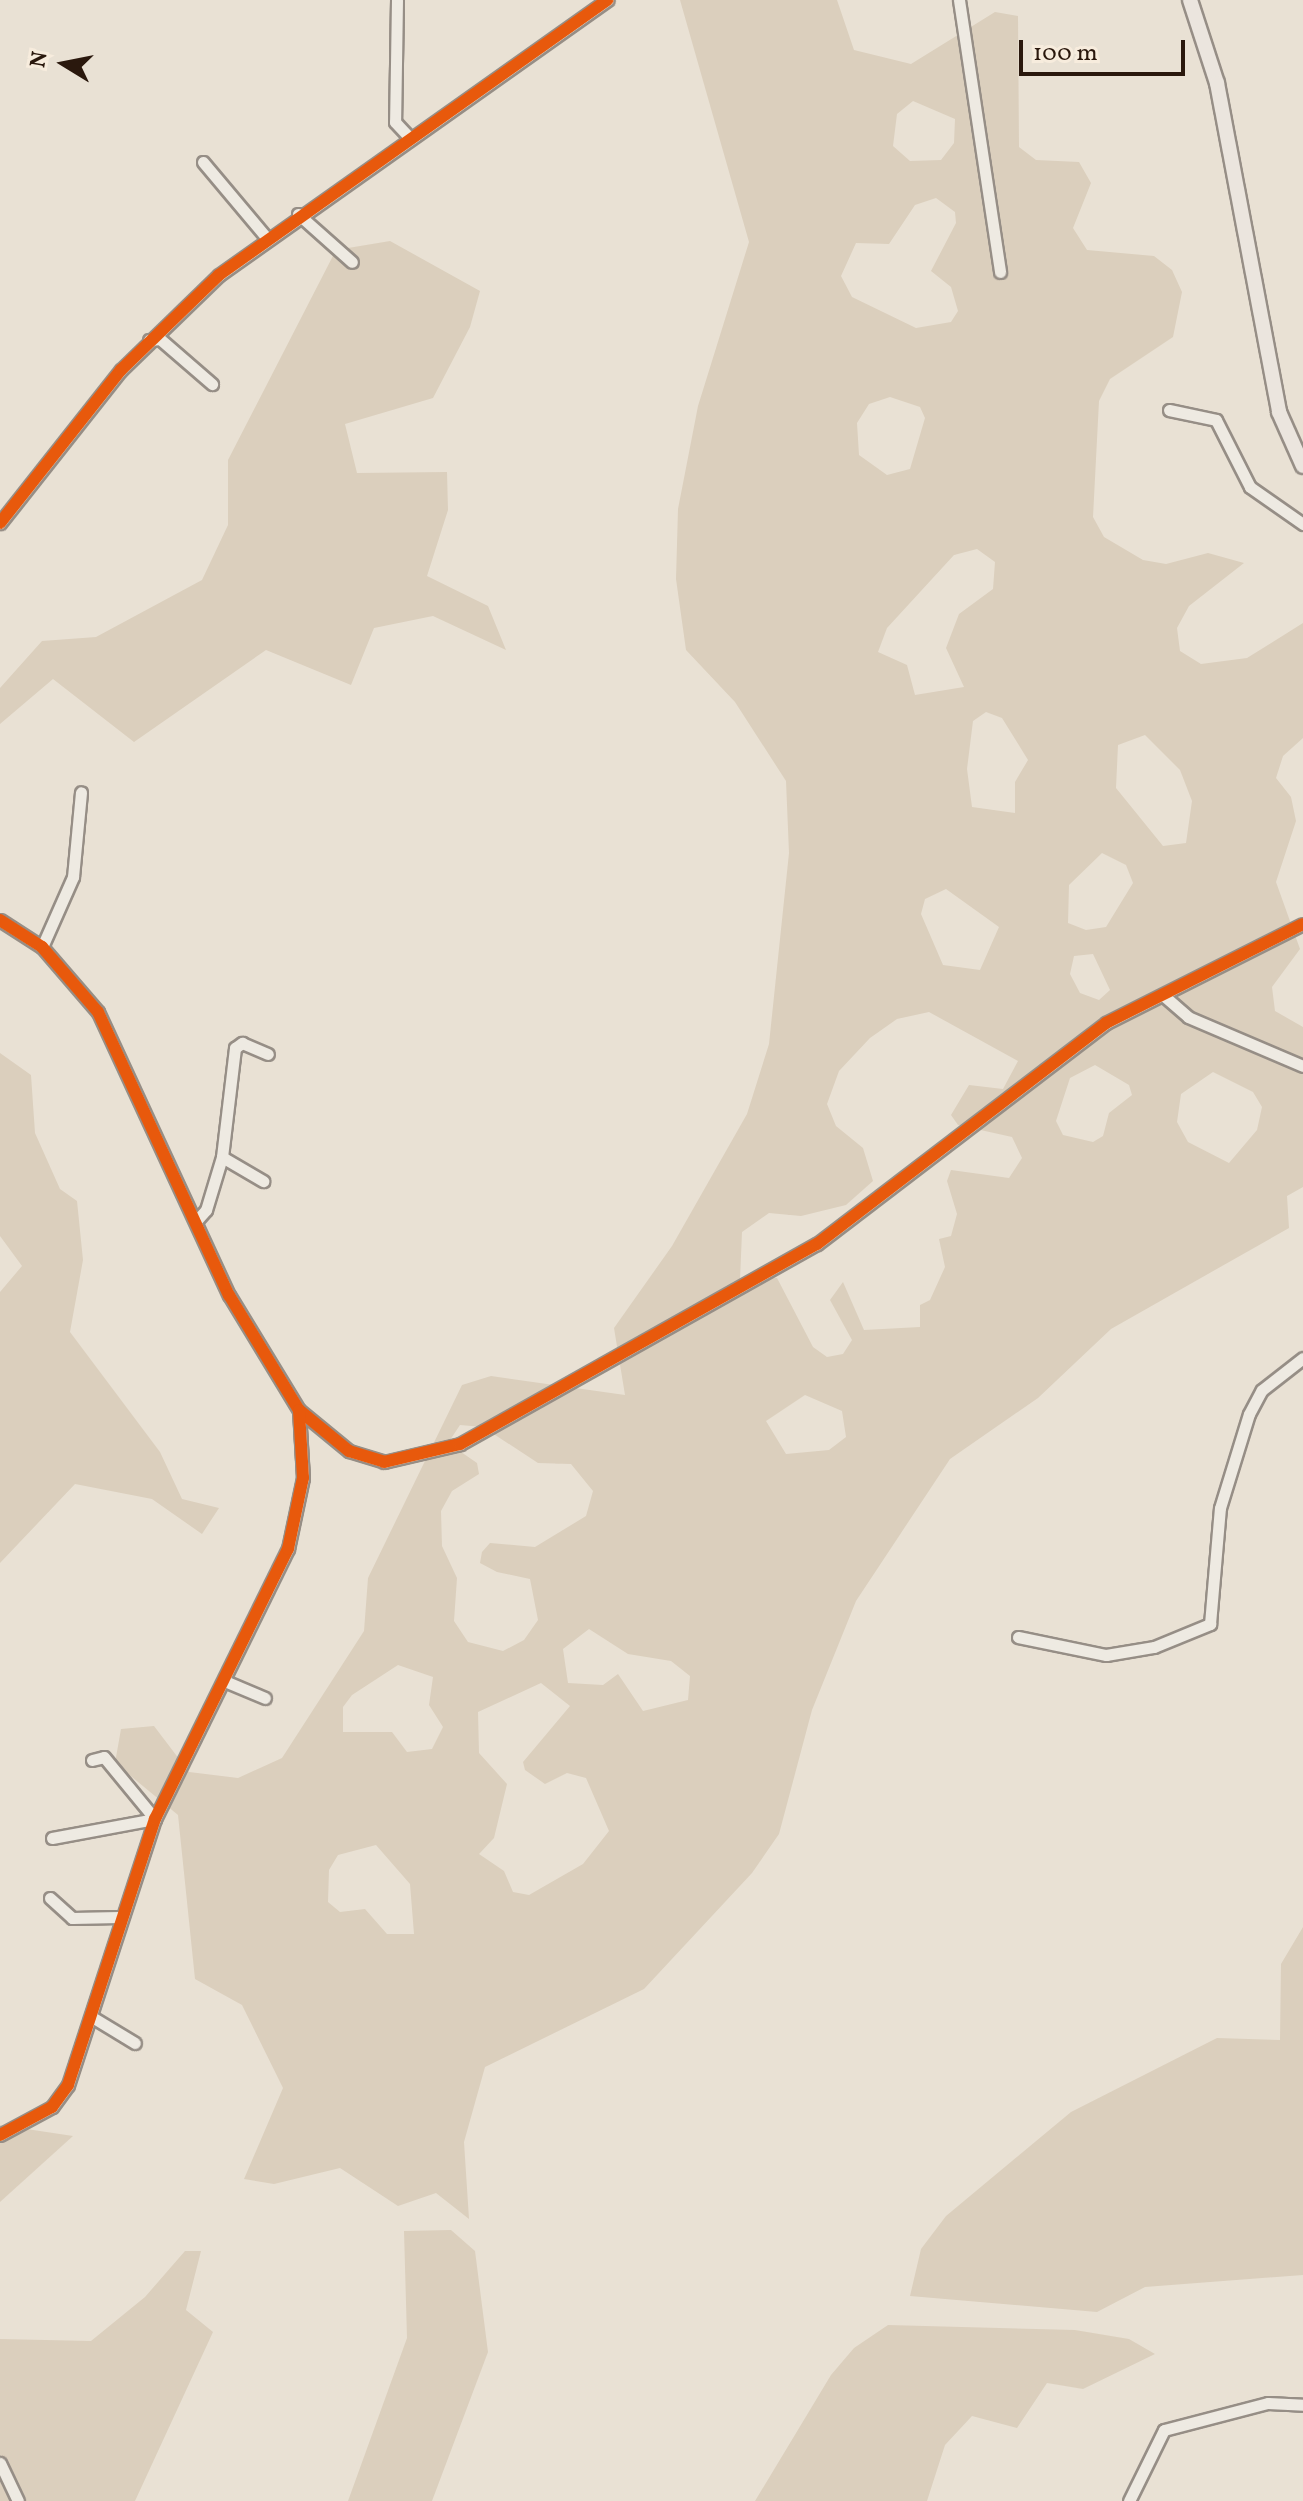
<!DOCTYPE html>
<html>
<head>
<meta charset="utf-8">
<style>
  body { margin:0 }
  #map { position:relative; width:1303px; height:2501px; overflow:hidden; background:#e9e1d4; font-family:Vollkorn,serif }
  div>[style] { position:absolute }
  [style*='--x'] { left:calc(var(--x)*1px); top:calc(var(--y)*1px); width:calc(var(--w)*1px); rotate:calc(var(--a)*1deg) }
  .green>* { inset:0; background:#dbcfbd }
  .roads { filter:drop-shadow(2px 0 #968e86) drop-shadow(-2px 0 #968e86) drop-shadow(0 2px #968e86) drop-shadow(0 -2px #968e86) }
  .minor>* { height:11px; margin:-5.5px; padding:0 5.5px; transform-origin:5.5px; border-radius:5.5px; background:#eeeae2 }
  .major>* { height:14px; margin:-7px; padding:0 7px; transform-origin:7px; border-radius:7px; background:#ebe5de }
  .cycleway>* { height:12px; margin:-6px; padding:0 6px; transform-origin:6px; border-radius:6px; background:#e8590c }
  span { translate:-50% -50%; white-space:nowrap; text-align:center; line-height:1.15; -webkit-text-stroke:8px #f7ecdd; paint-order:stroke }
  .north { position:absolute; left:24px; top:24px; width:80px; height:80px; -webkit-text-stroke:6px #f7ecdd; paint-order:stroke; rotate:280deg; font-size:22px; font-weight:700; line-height:32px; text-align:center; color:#2a180d }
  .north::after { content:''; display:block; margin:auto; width:28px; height:36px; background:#2a180d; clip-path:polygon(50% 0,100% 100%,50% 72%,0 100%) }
  .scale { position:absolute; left:1019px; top:40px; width:166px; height:36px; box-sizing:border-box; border:4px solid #2a180d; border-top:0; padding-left:10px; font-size:24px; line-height:28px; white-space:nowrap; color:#2a180d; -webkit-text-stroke:6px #f7ecdd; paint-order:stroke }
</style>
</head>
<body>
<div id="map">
  <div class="green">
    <i style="clip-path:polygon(evenodd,680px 0,837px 0,854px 50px,911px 64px,995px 12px,1018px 16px,1019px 147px,1036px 160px,1079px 162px,1091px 183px,1073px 228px,1087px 250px,1154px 256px,1172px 270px,1182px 292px,1173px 337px,1110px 379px,1099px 401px,1093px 517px,1104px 537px,1143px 560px,1166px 564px,1208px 553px,1244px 563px,1189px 606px,1177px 628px,1180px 651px,1201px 664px,1247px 658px,1303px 623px,1303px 738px,1283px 756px,1276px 778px,1291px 797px,1296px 821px,1276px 882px,1300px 949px,1272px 987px,1275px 1011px,1303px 1027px,1303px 1187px,1287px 1196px,1289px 1228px,1111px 1329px,1038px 1398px,950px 1459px,856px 1601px,812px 1710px,779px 1834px,752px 1873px,644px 1989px,485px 2067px,464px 2142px,469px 2219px,436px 2193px,398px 2206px,340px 2168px,274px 2184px,244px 2179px,283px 2088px,242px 2005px,195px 1979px,178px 1815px,115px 1763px,121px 1729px,154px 1726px,189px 1772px,238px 1778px,282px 1758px,364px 1631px,368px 1578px,462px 1385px,491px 1376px,625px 1395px,614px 1328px,672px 1246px,747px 1114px,769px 1044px,789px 853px,786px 781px,735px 702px,686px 650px,676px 579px,678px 509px,698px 406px,749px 242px,680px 0,913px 101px,955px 119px,954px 143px,941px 160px,910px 161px,893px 146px,897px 114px,913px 101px,680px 0,936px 198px,955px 212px,956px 223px,931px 271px,951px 287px,958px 311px,951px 322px,916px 328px,852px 297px,841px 276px,856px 243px,889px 244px,915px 205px,936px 198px,680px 0,890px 397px,920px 407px,925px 418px,910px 469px,887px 475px,859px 455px,857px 423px,869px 404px,890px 397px,680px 0,977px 549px,995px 562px,993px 589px,959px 614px,946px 648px,964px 687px,915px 695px,907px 665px,878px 652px,887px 628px,954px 555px,977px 549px,680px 0,986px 712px,1002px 718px,1028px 760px,1015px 782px,1015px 813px,972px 807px,967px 769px,973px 721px,986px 712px,680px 0,1145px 735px,1180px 770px,1192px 801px,1186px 843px,1163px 846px,1116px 788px,1118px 745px,1145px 735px,680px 0,1102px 853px,1126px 865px,1133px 883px,1106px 927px,1086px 930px,1068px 923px,1069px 885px,1102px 853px,680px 0,946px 889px,999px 927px,980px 970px,943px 965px,921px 914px,925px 899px,946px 889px,680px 0,1093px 954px,1110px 990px,1099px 1000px,1080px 993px,1070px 974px,1074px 956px,1093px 954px,680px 0,929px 1012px,1018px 1061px,1003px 1089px,969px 1085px,951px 1115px,958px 1125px,1012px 1137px,1022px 1158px,1009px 1178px,951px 1170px,947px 1181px,957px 1214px,951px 1236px,939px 1239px,945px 1267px,930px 1300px,920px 1305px,920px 1327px,864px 1330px,843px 1282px,830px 1300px,852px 1340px,843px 1354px,827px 1357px,813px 1347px,777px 1278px,740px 1280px,742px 1232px,769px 1213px,801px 1216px,846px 1205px,873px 1181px,863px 1148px,836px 1126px,827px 1104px,839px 1071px,870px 1038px,897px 1019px,929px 1012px,680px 0,1095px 1065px,1129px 1085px,1132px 1095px,1109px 1113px,1103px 1136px,1093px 1142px,1063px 1135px,1056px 1121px,1070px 1078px,1095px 1065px,680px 0,1213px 1072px,1253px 1092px,1262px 1107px,1257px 1130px,1229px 1163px,1188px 1142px,1177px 1122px,1181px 1094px,1213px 1072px,680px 0,805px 1395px,842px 1411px,846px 1437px,829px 1450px,786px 1454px,766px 1421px,805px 1395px,680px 0,460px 1425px,483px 1427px,538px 1463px,571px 1464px,593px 1491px,586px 1516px,535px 1547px,490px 1543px,482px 1552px,480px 1563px,497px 1572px,530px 1579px,538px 1620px,524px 1640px,503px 1651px,468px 1642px,454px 1621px,457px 1578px,442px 1546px,441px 1511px,452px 1491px,479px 1474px,477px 1463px,448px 1443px,460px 1425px,680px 0,589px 1629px,628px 1654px,671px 1661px,690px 1676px,688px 1700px,643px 1711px,618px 1674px,603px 1685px,568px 1683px,563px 1649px,589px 1629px,680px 0,398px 1665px,433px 1677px,429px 1705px,443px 1727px,432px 1749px,407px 1752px,392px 1732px,343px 1732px,343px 1707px,352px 1695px,398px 1665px,680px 0,541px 1683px,570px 1706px,523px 1762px,525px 1770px,545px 1784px,567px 1773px,586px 1778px,609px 1831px,583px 1864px,529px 1895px,513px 1892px,504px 1871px,479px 1854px,494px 1838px,507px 1784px,479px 1753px,478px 1712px,541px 1683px,680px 0,376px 1845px,410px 1884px,414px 1934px,387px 1934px,365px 1909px,340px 1912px,328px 1902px,329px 1870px,338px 1855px,376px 1845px)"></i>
    <i style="clip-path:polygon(390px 241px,480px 291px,470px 327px,433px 398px,345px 424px,357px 473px,447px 472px,448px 510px,427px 576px,488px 606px,506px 650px,433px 616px,374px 628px,351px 685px,266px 650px,134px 742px,53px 679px,0 724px,0 688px,42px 641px,96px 637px,202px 580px,228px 525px,228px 460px,336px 250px)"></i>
    <i style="clip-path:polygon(0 1053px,31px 1075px,35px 1133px,60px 1189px,77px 1201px,83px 1260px,70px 1332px,160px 1452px,182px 1499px,219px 1508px,202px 1534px,152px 1499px,75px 1484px,0 1563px,0 1292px,22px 1266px,0 1236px)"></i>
    <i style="clip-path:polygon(1303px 1927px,1303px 2275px,1145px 2287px,1097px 2312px,910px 2296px,921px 2249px,946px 2216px,1071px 2112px,1217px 2038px,1280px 2040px,1281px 1964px)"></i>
    <i style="clip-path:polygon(0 2125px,73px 2136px,0 2202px)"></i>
    <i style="clip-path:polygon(451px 2230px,475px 2251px,488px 2352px,432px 2501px,348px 2501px,407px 2338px,404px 2231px)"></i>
    <i style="clip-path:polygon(185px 2251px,201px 2251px,186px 2310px,213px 2332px,135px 2501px,0 2501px,0 2339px,91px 2341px,145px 2297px)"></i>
    <i style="clip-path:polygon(888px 2325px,1075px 2330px,1129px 2339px,1155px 2354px,1083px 2389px,1047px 2383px,1017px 2428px,972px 2416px,945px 2445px,927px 2501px,755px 2501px,831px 2375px,854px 2348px)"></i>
  </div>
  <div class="roads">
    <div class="minor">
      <i style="--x:397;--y:0;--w:122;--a:90.9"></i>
      <i style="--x:395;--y:122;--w:23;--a:47"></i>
      <i style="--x:959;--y:0;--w:275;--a:81.4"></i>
      <i style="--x:203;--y:162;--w:97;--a:50"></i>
      <i style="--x:298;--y:214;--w:72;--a:41.6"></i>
      <i style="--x:149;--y:340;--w:11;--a:-5"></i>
      <i style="--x:160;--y:339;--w:69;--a:40.9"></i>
      <i style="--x:1169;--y:410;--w:48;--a:12"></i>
      <i style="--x:1216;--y:420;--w:75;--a:63.1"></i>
      <i style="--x:1250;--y:487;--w:65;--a:34.9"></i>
      <i style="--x:0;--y:523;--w:195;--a:-51.7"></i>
      <i style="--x:121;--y:370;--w:136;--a:-44.1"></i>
      <i style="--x:219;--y:275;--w:476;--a:-35.3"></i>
      <i style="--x:0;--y:920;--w:50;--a:32.7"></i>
      <i style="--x:42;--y:947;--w:86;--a:49.3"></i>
      <i style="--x:98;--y:1012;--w:312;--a:65.2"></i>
      <i style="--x:229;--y:1295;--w:135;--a:58.7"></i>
      <i style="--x:299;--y:1410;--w:65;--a:39.4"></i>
      <i style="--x:349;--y:1451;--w:37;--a:17"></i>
      <i style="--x:384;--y:1462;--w:78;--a:-13.3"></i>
      <i style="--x:460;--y:1444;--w:409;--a:-29.3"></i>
      <i style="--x:817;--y:1244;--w:364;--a:-37.4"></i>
      <i style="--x:1106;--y:1023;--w:220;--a:-26.7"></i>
      <i style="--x:42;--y:947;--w:77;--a:-66.1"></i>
      <i style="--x:73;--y:877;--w:85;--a:-84.6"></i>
      <i style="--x:1163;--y:995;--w:33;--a:41"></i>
      <i style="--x:1188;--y:1017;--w:125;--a:23.1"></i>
      <i style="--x:222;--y:1157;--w:48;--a:30.3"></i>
      <i style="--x:196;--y:1221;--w:15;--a:-48"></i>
      <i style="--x:206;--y:1210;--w:55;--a:-73.2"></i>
      <i style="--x:222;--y:1157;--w:110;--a:-83.2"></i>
      <i style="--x:235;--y:1048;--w:9;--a:-36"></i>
      <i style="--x:242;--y:1043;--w:28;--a:23"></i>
      <i style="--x:1018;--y:1637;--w:90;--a:11.6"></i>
      <i style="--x:1106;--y:1655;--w:49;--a:-9.5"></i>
      <i style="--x:1154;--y:1647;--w:61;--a:-22.3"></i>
      <i style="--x:1210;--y:1624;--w:116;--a:-85.1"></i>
      <i style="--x:1220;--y:1508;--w:98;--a:-72.9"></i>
      <i style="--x:1249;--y:1414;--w:27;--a:-62"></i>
      <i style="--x:1262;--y:1390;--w:52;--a:-38"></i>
      <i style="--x:227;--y:1682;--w:41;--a:22.8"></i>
      <i style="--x:92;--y:1760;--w:12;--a:-14"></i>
      <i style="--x:104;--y:1757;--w:80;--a:50.6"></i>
      <i style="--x:52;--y:1838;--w:105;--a:-10.5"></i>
      <i style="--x:50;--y:1898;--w:30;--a:42"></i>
      <i style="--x:72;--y:1918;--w:47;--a:-1.2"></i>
      <i style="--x:92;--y:2017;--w:50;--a:31.2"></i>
      <i style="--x:0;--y:2135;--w:59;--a:-28.3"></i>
      <i style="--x:52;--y:2107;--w:27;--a:-54"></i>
      <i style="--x:68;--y:2085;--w:280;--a:-71.9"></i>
      <i style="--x:155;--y:1819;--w:301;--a:-63.8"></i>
      <i style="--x:288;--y:1549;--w:73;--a:-78.1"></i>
      <i style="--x:303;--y:1478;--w:68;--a:-93.4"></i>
      <i style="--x:0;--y:2463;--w:42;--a:64.7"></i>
      <i style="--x:1129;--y:2501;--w:79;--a:-63.8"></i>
      <i style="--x:1164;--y:2430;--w:107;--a:-14.6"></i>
      <i style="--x:1268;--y:2403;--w:35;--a:3"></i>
    </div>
    <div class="major">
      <i style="--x:1190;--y:0;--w:87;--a:72"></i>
      <i style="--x:1217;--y:83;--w:335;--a:79.3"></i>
      <i style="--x:1279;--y:412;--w:59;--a:66"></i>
    </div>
  </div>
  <div class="cycleway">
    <i style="--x:0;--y:523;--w:195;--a:-51.7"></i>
    <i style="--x:121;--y:370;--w:136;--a:-44.1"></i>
    <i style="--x:219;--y:275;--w:476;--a:-35.3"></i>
    <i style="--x:0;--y:920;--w:50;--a:32.7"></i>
    <i style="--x:42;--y:947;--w:86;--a:49.3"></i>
    <i style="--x:98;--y:1012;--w:312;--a:65.2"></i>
    <i style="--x:229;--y:1295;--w:135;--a:58.7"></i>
    <i style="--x:299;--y:1410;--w:65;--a:39.4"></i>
    <i style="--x:349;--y:1451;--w:37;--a:17"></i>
    <i style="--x:384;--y:1462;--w:78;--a:-13.3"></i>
    <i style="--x:460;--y:1444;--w:409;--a:-29.3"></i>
    <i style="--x:817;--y:1244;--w:364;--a:-37.4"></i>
    <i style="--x:1106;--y:1023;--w:220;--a:-26.7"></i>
    <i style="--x:0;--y:2135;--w:59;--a:-28.3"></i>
    <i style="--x:52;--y:2107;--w:27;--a:-54"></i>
    <i style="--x:68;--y:2085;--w:280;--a:-71.9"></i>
    <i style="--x:155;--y:1819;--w:301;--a:-63.8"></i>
    <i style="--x:288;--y:1549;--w:73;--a:-78.1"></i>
    <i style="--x:303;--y:1478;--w:68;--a:-93.4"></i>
  </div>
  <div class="north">N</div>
  <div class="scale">100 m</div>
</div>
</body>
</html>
